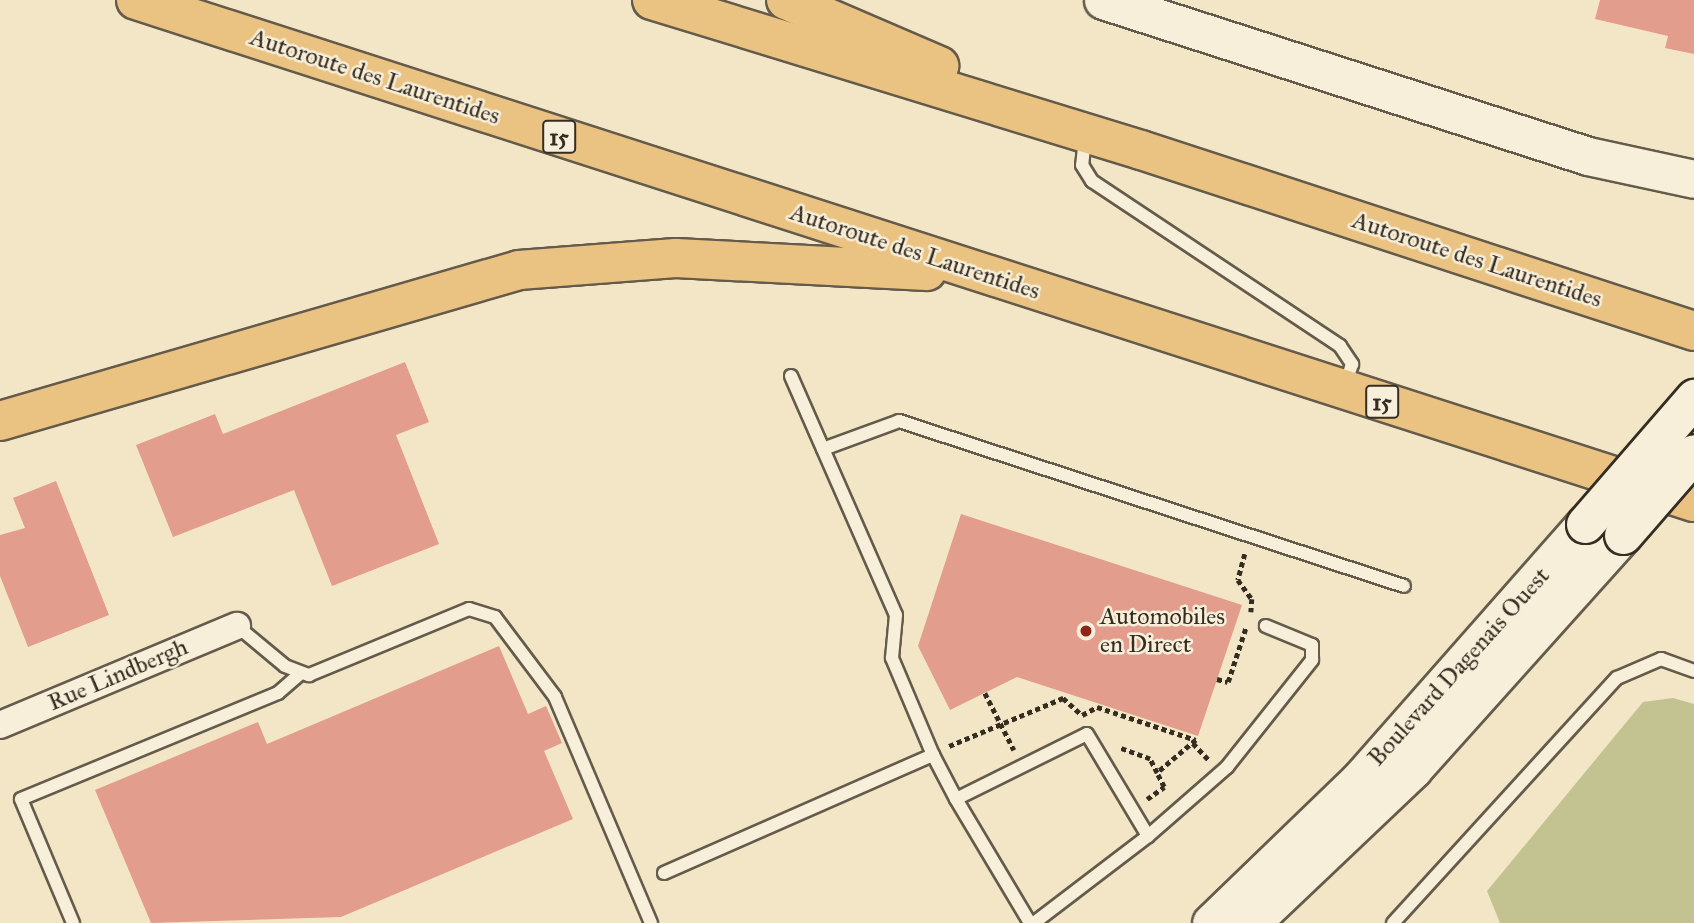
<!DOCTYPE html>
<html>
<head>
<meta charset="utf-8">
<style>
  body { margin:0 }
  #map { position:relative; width:1694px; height:923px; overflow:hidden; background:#f3e6c6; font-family:"IM FELL Great Primer",serif }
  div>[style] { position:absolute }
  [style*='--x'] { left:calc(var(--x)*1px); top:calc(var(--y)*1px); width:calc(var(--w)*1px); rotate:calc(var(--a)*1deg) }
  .green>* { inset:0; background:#c2c391 }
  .building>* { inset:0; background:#e39d8d }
  .path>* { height:4.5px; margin-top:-2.25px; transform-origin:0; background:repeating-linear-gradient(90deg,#362d22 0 5px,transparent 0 8.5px) }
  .roads { filter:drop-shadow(2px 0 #655b4b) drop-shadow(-2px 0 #655b4b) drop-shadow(0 2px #655b4b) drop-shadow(0 -2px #655b4b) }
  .lane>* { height:12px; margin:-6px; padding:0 6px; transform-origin:6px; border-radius:6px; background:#f7efda }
  .street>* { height:26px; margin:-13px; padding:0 13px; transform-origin:13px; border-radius:13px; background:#f7efda }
  .secondary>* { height:37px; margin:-18.5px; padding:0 18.5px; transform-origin:18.5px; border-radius:18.5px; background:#f7efda }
  .highway>* { height:38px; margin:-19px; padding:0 19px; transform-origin:19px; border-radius:19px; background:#eac383 }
  .bridges { filter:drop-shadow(2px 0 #362d22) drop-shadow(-2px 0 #362d22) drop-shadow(0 2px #362d22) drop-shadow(0 -2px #362d22) }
  .secondary-bridge>* { height:37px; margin:-18.5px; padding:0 18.5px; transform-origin:18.5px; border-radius:18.5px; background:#f7efda }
  .dots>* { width:19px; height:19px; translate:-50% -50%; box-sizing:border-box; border:4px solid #f7efda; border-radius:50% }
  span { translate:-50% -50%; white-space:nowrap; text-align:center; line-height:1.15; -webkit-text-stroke:5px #f7efda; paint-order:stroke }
  .shield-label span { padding:2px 5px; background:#f7efda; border:2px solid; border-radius:5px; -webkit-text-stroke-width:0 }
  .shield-label { font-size:23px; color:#362d22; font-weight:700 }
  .street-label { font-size:24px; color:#362d22 }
  .poi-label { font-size:24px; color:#362d22 }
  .left { translate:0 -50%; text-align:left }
</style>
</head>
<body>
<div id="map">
  <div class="green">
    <i style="clip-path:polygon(1673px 698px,1694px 704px,1694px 923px,1500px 923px,1487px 891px,1643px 702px)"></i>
  </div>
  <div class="building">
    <i style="clip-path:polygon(1600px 0,1694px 0,1694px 54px,1665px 48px,1668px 36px,1595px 19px)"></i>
    <i style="clip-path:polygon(405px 362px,429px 422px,396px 435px,439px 544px,332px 586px,294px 490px,173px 537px,136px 445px,215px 414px,223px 434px)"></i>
    <i style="clip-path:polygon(56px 481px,109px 615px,28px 647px,0 576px,0 535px,25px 528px,13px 498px)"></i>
    <i style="clip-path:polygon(961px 514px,1242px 605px,1198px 736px,1017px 677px,950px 710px,918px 646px)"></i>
    <i style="clip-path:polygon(499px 646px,528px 714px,546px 706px,562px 743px,544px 751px,573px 819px,341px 917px,151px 923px,95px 790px,258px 722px,267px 744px)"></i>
  </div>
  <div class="path">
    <i style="--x:1245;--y:554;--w:27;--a:105"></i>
    <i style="--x:1238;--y:580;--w:24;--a:54"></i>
    <i style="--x:1252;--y:599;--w:13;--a:94"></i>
    <i style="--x:1217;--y:679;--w:11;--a:15"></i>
    <i style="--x:1228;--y:682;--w:58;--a:-71.9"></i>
    <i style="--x:985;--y:693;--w:64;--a:63"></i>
    <i style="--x:1193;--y:743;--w:23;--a:47"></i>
    <i style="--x:949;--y:746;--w:124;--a:-22.8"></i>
    <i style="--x:1063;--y:698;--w:25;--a:42"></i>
    <i style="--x:1082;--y:715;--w:17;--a:-28"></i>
    <i style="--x:1097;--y:707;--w:104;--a:18.4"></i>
    <i style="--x:1196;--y:740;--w:51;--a:139.8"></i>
    <i style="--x:1157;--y:773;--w:16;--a:-117"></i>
    <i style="--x:1150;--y:759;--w:33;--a:-160"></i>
    <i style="--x:1147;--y:799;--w:21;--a:-35"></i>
    <i style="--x:1164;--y:787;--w:16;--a:-117"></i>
  </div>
  <div class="roads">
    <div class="lane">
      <i style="--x:1085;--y:138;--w:27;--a:96"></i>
      <i style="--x:1082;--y:165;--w:19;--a:58"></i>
      <i style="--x:1092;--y:181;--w:298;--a:33.6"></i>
      <i style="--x:1340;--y:346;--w:22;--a:56"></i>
      <i style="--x:1352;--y:364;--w:22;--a:108"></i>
      <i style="--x:791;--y:376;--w:261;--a:66.3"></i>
      <i style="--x:896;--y:615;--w:43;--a:95.3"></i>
      <i style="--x:892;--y:658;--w:105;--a:67.1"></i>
      <i style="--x:823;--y:449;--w:81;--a:-20.2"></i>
      <i style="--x:899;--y:421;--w:531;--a:18.09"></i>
      <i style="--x:237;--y:626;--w:62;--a:39.8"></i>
      <i style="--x:285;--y:666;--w:26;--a:21"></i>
      <i style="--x:309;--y:675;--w:173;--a:-22.4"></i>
      <i style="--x:469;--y:609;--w:27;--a:17"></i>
      <i style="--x:495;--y:617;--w:100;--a:53.1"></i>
      <i style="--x:555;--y:697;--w:246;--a:67"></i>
      <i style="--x:1148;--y:836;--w:105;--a:-41.1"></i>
      <i style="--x:1227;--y:767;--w:137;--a:-51.5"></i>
      <i style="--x:1312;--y:660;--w:15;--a:-90"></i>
      <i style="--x:1312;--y:645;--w:50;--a:-157.6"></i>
      <i style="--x:664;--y:873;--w:294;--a:-23.7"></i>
      <i style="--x:933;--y:755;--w:50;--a:62.4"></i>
      <i style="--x:73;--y:923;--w:134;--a:-112.8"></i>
      <i style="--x:21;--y:799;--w:278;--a:-22.4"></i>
      <i style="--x:278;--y:693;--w:28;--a:-41"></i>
      <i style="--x:1030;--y:923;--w:144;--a:-120.8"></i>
      <i style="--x:956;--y:799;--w:146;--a:-26.4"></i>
      <i style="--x:1087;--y:734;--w:119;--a:59.1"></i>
      <i style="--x:1148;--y:836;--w:143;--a:142.7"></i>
      <i style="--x:1393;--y:923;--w:332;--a:-47.6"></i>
      <i style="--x:1617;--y:678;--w:48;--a:-23.4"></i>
      <i style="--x:1661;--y:659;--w:35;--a:20"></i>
    </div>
    <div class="street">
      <i style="--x:0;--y:725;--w:257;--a:-22.7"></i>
    </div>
    <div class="secondary">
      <i style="--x:1103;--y:0;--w:509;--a:17.83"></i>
      <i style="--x:1588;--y:156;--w:108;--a:12.2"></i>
      <i style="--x:1211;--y:923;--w:207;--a:-44"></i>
      <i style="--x:1360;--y:779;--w:340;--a:-48.6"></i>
      <i style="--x:1251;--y:923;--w:224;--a:-43.5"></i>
      <i style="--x:1413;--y:769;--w:314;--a:-48.1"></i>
    </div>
    <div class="highway">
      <i style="--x:136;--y:0;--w:1637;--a:17.86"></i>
      <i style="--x:652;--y:0;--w:511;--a:17.05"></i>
      <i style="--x:1141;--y:150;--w:582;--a:18.12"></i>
      <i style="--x:786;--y:0;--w:167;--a:23.3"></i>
      <i style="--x:0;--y:421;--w:541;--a:-16.22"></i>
      <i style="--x:519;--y:270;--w:157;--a:-4.4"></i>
      <i style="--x:676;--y:258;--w:251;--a:3"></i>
    </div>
  </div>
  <div class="bridges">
    <div class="secondary-bridge">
      <i style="--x:1585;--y:524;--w:167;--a:-49.1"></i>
      <i style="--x:1623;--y:535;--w:108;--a:-49.1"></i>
    </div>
  </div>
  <div class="dots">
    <i style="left:1086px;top:631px;background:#8f2418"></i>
  </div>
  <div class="shield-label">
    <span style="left:559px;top:137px">15</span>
    <span style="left:1382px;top:402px">15</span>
  </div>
  <div class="street-label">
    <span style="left:375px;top:77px;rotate:18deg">Autoroute des Laurentides</span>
    <span style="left:915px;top:252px;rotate:18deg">Autoroute des Laurentides</span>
    <span style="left:1477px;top:260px;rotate:18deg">Autoroute des Laurentides</span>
    <span style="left:1459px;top:667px;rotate:-48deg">Boulevard Dagenais Ouest</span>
    <span style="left:118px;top:675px;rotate:-23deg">Rue Lindbergh</span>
  </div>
  <div class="poi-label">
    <span class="left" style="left:1100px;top:631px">Automobiles<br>en Direct</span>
  </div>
</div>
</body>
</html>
